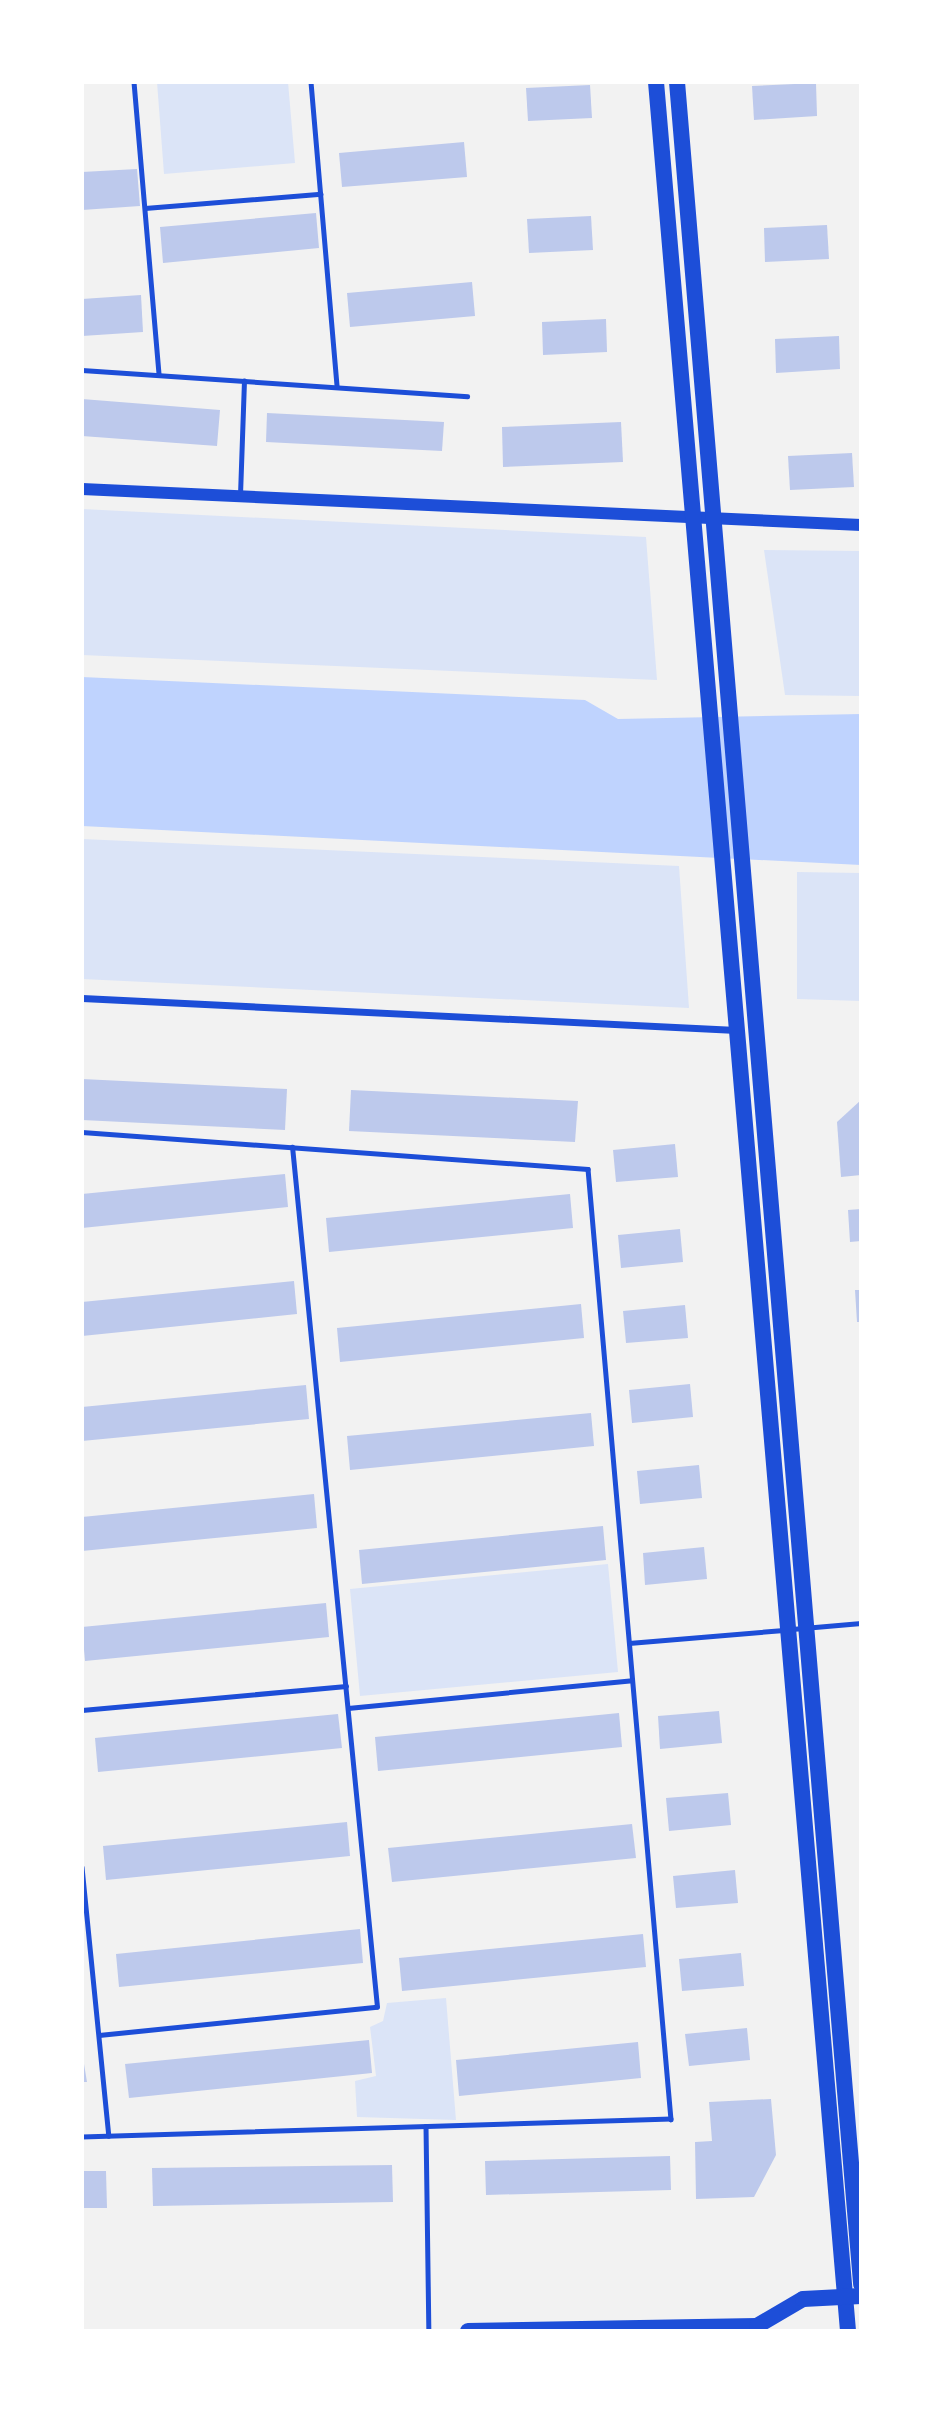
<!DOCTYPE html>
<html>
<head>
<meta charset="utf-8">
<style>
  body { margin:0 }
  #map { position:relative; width:943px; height:2413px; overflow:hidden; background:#f2f2f2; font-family:"Source Sans 3",sans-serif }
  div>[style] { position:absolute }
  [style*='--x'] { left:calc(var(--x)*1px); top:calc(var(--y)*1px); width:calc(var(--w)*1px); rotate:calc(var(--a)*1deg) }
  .green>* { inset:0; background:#dbe4f7 }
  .water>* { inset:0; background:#bfd3fe }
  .building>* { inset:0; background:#bdc9ec }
  .service>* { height:4.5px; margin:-2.25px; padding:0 2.25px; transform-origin:2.25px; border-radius:2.25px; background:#1d4ed8 }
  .minor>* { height:7px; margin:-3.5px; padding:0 3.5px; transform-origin:3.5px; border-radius:3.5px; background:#1d4ed8 }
  .tertiary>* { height:12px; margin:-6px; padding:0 6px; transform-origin:6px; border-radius:6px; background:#1d4ed8 }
  .primary>* { height:16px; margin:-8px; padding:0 8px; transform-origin:8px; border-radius:8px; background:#1d4ed8 }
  span { translate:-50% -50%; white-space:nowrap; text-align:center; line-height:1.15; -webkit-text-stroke:7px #fff; paint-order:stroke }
  .frame { position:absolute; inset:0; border:84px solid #fff; pointer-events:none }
</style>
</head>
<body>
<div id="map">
  <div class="green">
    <i style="clip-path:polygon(157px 82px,288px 82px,295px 163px,164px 174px)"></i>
    <i style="clip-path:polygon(82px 509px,646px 537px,657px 680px,82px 655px)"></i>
    <i style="clip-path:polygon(764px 550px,861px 551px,861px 696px,785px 695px)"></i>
    <i style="clip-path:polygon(82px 839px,679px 866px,689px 1008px,82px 979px)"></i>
    <i style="clip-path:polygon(797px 872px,861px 873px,861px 1001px,797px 999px)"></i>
    <i style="clip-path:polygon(608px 1564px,618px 1672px,360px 1696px,350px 1589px)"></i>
    <i style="clip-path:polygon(446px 1998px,456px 2120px,357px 2117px,355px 2081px,376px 2076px,370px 2027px,383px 2021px,387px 2003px)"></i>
  </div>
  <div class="water">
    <i style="clip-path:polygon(82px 677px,585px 700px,618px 719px,861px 714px,861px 865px,82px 826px)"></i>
  </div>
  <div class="building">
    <i style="clip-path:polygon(816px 83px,817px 116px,754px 120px,752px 86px)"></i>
    <i style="clip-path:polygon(590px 85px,592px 118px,528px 121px,526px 88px)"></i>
    <i style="clip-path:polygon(464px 142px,467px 177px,342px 187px,339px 153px)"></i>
    <i style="clip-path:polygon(137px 169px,140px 206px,82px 210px,82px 172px)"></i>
    <i style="clip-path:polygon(316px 213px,319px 248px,163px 263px,160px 227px)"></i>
    <i style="clip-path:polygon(591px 216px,593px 250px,529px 253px,527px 219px)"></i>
    <i style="clip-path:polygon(827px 225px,829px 259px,765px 262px,764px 228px)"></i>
    <i style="clip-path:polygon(472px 282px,475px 316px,350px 327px,347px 293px)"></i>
    <i style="clip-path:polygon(141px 295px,143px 332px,82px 336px,82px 299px)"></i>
    <i style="clip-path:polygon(606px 319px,607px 352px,543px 355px,542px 322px)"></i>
    <i style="clip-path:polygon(839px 336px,840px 369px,776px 373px,775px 339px)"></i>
    <i style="clip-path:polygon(82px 399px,220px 410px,217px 446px,82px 436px)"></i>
    <i style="clip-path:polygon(267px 413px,444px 422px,442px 451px,266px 442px)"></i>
    <i style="clip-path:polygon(621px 422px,623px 462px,503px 467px,502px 427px)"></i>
    <i style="clip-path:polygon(852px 453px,854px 487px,790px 490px,788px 456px)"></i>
    <i style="clip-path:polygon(82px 1079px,287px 1089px,285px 1130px,82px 1120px)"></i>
    <i style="clip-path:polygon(351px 1090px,578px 1101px,575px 1142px,349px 1131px)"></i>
    <i style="clip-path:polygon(861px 1100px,861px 1175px,841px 1177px,837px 1122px)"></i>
    <i style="clip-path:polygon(675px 1144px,678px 1177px,616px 1182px,613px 1150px)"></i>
    <i style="clip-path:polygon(285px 1174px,288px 1207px,82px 1228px,82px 1194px)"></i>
    <i style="clip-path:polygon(570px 1194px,573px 1228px,329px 1252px,326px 1218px)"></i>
    <i style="clip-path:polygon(861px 1209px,861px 1241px,850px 1242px,848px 1210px)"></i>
    <i style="clip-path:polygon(680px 1229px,683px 1262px,621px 1268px,618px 1235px)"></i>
    <i style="clip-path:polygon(294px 1281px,297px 1314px,82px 1336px,82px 1302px)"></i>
    <i style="clip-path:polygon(855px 1290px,861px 1290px,861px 1322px,857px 1322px)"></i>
    <i style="clip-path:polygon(581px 1304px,584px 1338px,340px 1362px,337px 1328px)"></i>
    <i style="clip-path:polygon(685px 1305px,688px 1338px,626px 1343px,623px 1311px)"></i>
    <i style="clip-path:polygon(690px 1384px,693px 1417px,632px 1423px,629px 1390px)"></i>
    <i style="clip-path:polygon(306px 1385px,309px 1419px,82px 1441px,82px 1407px)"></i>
    <i style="clip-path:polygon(591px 1413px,594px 1446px,350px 1470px,347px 1436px)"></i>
    <i style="clip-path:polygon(699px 1465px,702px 1498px,640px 1504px,637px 1471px)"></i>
    <i style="clip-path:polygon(314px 1494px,317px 1528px,82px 1551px,82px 1517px)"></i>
    <i style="clip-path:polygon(603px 1526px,606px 1560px,362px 1584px,359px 1550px)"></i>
    <i style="clip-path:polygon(704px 1547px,707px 1579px,645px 1585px,643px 1553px)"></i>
    <i style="clip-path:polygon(326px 1603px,329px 1637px,85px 1661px,82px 1627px)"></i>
    <i style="clip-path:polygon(719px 1711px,722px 1743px,660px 1749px,658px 1716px)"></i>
    <i style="clip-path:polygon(619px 1713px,622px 1747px,378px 1771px,375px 1737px)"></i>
    <i style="clip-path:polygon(338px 1714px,342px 1748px,98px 1772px,95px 1738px)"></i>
    <i style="clip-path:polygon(728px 1793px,731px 1825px,669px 1831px,666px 1798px)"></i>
    <i style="clip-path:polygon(347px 1822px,350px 1856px,106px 1880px,103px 1846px)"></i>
    <i style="clip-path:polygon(632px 1824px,636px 1858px,392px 1882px,388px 1848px)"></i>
    <i style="clip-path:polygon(735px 1870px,738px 1903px,676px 1908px,673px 1876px)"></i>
    <i style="clip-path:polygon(360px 1929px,363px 1963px,119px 1987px,116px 1954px)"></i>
    <i style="clip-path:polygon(643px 1934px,646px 1967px,402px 1991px,399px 1958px)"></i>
    <i style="clip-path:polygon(741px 1953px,744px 1986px,682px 1991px,679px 1959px)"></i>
    <i style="clip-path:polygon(747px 2028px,750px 2060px,689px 2066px,685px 2034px)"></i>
    <i style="clip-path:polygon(369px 2040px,372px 2073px,129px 2098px,125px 2064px)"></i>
    <i style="clip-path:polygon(638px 2042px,641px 2078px,459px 2096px,456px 2060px)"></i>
    <i style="clip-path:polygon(82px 2052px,87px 2082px,82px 2082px)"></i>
    <i style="clip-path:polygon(771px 2099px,776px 2155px,754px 2197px,696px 2199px,695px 2142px,712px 2141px,709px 2102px)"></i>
    <i style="clip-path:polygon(670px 2156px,671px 2190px,486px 2195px,485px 2161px)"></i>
    <i style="clip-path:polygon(392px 2165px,393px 2202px,153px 2206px,152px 2168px)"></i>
    <i style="clip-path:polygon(82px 2171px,106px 2171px,107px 2208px,82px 2208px)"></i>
  </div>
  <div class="service">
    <i style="--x:134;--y:82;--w:294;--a:85.1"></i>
    <i style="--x:311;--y:82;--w:306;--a:85.1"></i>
    <i style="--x:145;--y:208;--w:176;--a:-4.6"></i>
    <i style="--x:82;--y:370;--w:386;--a:3.9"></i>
    <i style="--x:240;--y:495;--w:114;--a:-88"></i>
    <i style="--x:82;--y:1132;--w:507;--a:4.18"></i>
    <i style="--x:588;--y:1169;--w:954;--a:85.01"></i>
    <i style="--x:671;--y:2119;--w:589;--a:178.25"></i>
    <i style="--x:792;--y:1629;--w:69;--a:-5"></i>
    <i style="--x:629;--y:1643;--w:155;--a:-4.8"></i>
    <i style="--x:348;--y:1708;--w:285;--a:-5.6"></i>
    <i style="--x:82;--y:1710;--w:265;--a:-5.2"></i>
    <i style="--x:82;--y:1867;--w:270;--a:84.3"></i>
    <i style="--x:99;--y:2035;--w:279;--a:-5.8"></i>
    <i style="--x:377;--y:2007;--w:864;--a:-95.64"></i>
    <i style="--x:426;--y:2126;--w:205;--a:89.2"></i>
  </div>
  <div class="minor">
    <i style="--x:82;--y:998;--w:655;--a:2.8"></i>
  </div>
  <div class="tertiary">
    <i style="--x:82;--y:489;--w:780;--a:2.65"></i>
  </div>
  <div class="primary">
    <i style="--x:656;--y:82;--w:2257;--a:85.12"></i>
    <i style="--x:677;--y:82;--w:2210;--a:85.22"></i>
    <i style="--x:468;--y:2331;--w:289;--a:-1"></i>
    <i style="--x:757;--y:2326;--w:53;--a:-30.4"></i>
    <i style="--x:803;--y:2299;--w:58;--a:-3"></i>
  </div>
  <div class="frame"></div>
</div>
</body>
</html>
